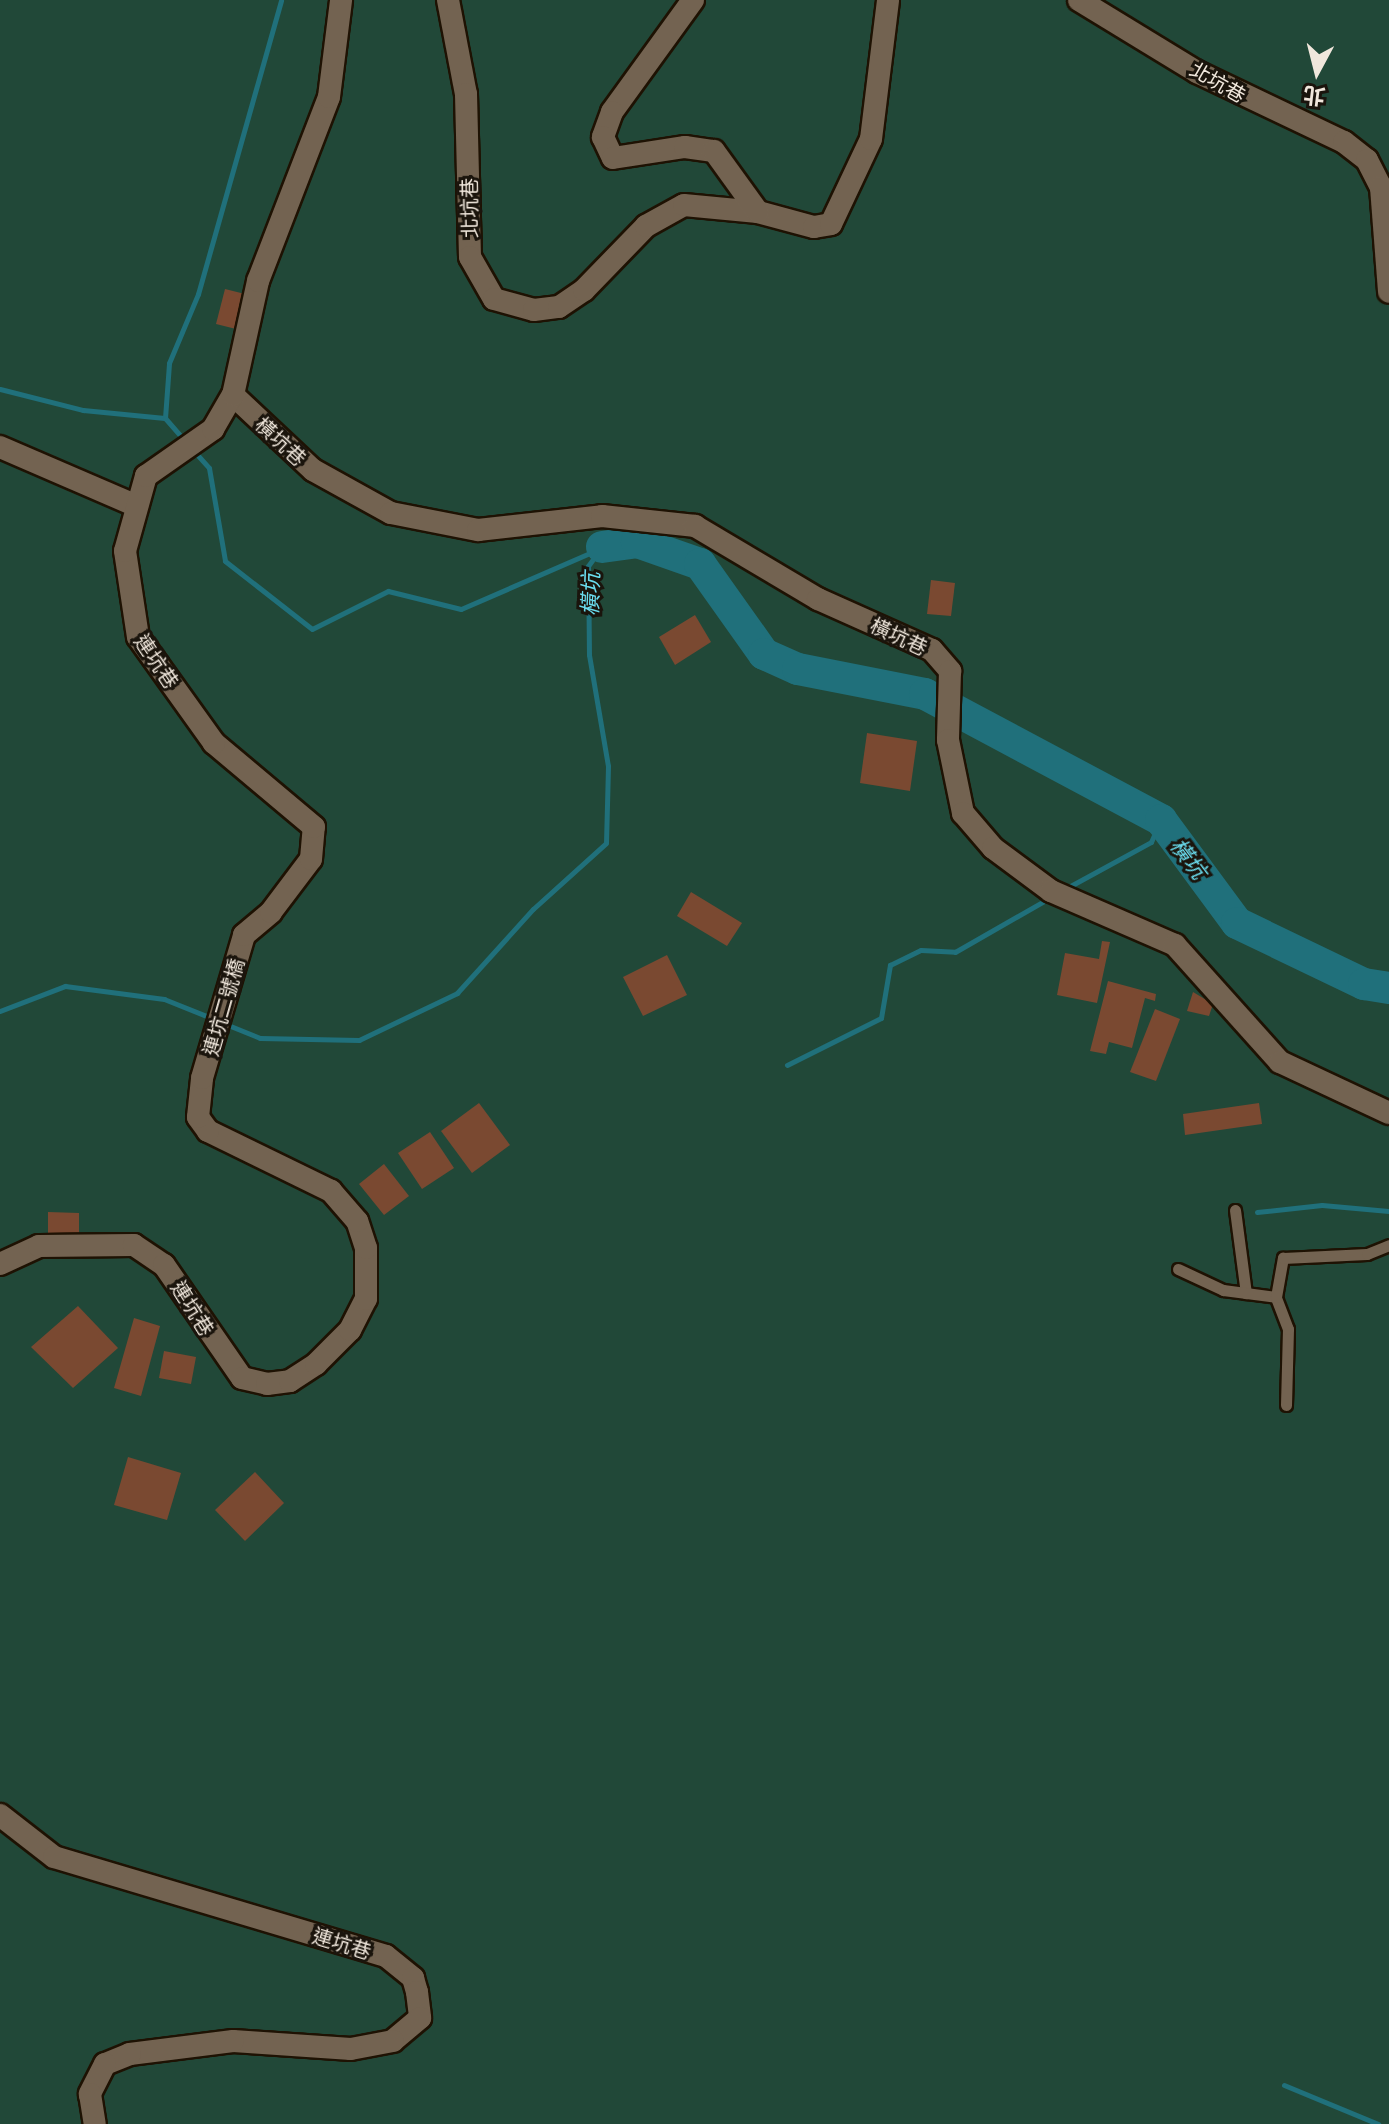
<!DOCTYPE html>
<html>
<head>
<meta charset="utf-8">
<style>
  body { margin:0 }
  #map { position:relative; width:1389px; height:2124px; overflow:hidden; background:#372a19; font-family:Ubuntu,"Noto Sans TC",sans-serif }
  div>[style] { position:absolute }
  [style*='--x'] { left:calc(var(--x)*1px); top:calc(var(--y)*1px); width:calc(var(--w)*1px); rotate:calc(var(--a)*1deg) }
  .green>* { inset:0; background:#214838 }
  .stream>* { height:5px; margin:-2.5px; padding:0 2.5px; transform-origin:2.5px; border-radius:2.5px; background:#20707b }
  .river>* { height:32px; margin:-16px; padding:0 16px; transform-origin:16px; border-radius:16px; background:#20707b }
  .building>* { inset:0; background:#7a4931 }
  .roads { filter:drop-shadow(2px 0 #1e1203) drop-shadow(-2px 0 #1e1203) drop-shadow(0 2px #1e1203) drop-shadow(0 -2px #1e1203) }
  .lane>* { height:11px; margin:-5.5px; padding:0 5.5px; transform-origin:5.5px; border-radius:5.5px; background:#736351 }
  .street>* { height:22px; margin:-11px; padding:0 11px; transform-origin:11px; border-radius:11px; background:#736351 }
  span { translate:-50% -50%; white-space:nowrap; text-align:center; line-height:1.15; -webkit-text-stroke:6px #1a140c; paint-order:stroke }
  .street-label { font-size:20px; color:#f0e7dc }
  .water-label { font-size:22px; color:#6adcee; font-style:italic }
  .north { position:absolute; left:1277px; top:32px; width:80px; height:80px; -webkit-text-stroke:6px #1a140c; paint-order:stroke; rotate:187deg; font-size:22px; font-weight:700; line-height:32px; text-align:center; color:#f0e7dc }
  .north::after { content:''; display:block; margin:auto; width:28px; height:36px; background:#f0e7dc; clip-path:polygon(50% 0,100% 100%,50% 72%,0 100%) }
</style>
</head>
<body>
<div id="map">
  <div class="green">
    <i style="clip-path:polygon(0 0,1389px 0,1389px 2124px,0 2124px)"></i>
  </div>
  <div class="stream">
    <i style="--x:0;--y:389;--w:86;--a:14.2"></i>
    <i style="--x:83;--y:410;--w:82;--a:5.6"></i>
    <i style="--x:165;--y:418;--w:32;--a:49"></i>
    <i style="--x:165;--y:418;--w:55;--a:-85.8"></i>
    <i style="--x:169;--y:363;--w:75;--a:-67.2"></i>
    <i style="--x:198;--y:294;--w:305;--a:-74.2"></i>
    <i style="--x:193;--y:450;--w:24;--a:48"></i>
    <i style="--x:209;--y:468;--w:94;--a:80.2"></i>
    <i style="--x:225;--y:561;--w:110;--a:38"></i>
    <i style="--x:312;--y:629;--w:85;--a:-26.6"></i>
    <i style="--x:388;--y:591;--w:75;--a:13.9"></i>
    <i style="--x:461;--y:609;--w:153;--a:-23.5"></i>
    <i style="--x:1063;--y:890;--w:100;--a:-28.6"></i>
    <i style="--x:1151;--y:842;--w:24;--a:-66"></i>
    <i style="--x:0;--y:1011;--w:70;--a:-21"></i>
    <i style="--x:65;--y:986;--w:100;--a:7.5"></i>
    <i style="--x:164;--y:999;--w:54;--a:21.8"></i>
    <i style="--x:223;--y:1023;--w:40;--a:22"></i>
    <i style="--x:260;--y:1038;--w:99;--a:1.2"></i>
    <i style="--x:359;--y:1040;--w:109;--a:-25.6"></i>
    <i style="--x:457;--y:993;--w:113;--a:-47.9"></i>
    <i style="--x:533;--y:909;--w:98;--a:-42.1"></i>
    <i style="--x:606;--y:843;--w:77;--a:-88.5"></i>
    <i style="--x:608;--y:766;--w:113;--a:-99.7"></i>
    <i style="--x:589;--y:655;--w:89;--a:-90.6"></i>
    <i style="--x:588;--y:566;--w:24;--a:-54"></i>
    <i style="--x:787;--y:1065;--w:105;--a:-26.6"></i>
    <i style="--x:881;--y:1018;--w:54;--a:-80.4"></i>
    <i style="--x:890;--y:965;--w:34;--a:-26"></i>
    <i style="--x:921;--y:950;--w:34;--a:3"></i>
    <i style="--x:955;--y:952;--w:111;--a:-29.8"></i>
    <i style="--x:1257;--y:1212;--w:65;--a:-6.1"></i>
    <i style="--x:1322;--y:1205;--w:67;--a:5.1"></i>
    <i style="--x:1284;--y:2085;--w:102;--a:22.5"></i>
  </div>
  <div class="river">
    <i style="--x:602;--y:547;--w:35;--a:-8"></i>
    <i style="--x:637;--y:542;--w:67;--a:19.2"></i>
    <i style="--x:700;--y:564;--w:110;--a:54.6"></i>
    <i style="--x:764;--y:654;--w:37;--a:24"></i>
    <i style="--x:798;--y:669;--w:129;--a:11.1"></i>
    <i style="--x:925;--y:694;--w:268;--a:28.1"></i>
    <i style="--x:1161;--y:820;--w:128;--a:53.6"></i>
    <i style="--x:1237;--y:923;--w:141;--a:25.7"></i>
    <i style="--x:1364;--y:984;--w:25;--a:9"></i>
  </div>
  <div class="building">
    <i style="clip-path:polygon(225px 289px,245px 294px,236px 329px,216px 324px)"></i>
    <i style="clip-path:polygon(931px 580px,955px 583px,951px 616px,927px 614px)"></i>
    <i style="clip-path:polygon(695px 615px,711px 642px,675px 665px,659px 637px)"></i>
    <i style="clip-path:polygon(867px 733px,917px 741px,910px 791px,860px 783px)"></i>
    <i style="clip-path:polygon(691px 892px,742px 923px,727px 946px,677px 916px)"></i>
    <i style="clip-path:polygon(1102px 941px,1110px 942px,1097px 1003px,1057px 995px,1065px 953px,1099px 959px)"></i>
    <i style="clip-path:polygon(667px 955px,687px 995px,643px 1016px,623px 977px)"></i>
    <i style="clip-path:polygon(1108px 981px,1156px 994px,1155px 1001px,1145px 998px,1132px 1048px,1109px 1042px,1106px 1054px,1090px 1051px)"></i>
    <i style="clip-path:polygon(1193px 992px,1213px 1004px,1209px 1016px,1187px 1011px)"></i>
    <i style="clip-path:polygon(1155px 1009px,1180px 1019px,1156px 1081px,1130px 1072px)"></i>
    <i style="clip-path:polygon(479px 1103px,510px 1145px,472px 1173px,441px 1131px)"></i>
    <i style="clip-path:polygon(1259px 1103px,1262px 1124px,1185px 1135px,1183px 1114px)"></i>
    <i style="clip-path:polygon(430px 1132px,454px 1168px,422px 1189px,398px 1153px)"></i>
    <i style="clip-path:polygon(384px 1164px,409px 1196px,384px 1215px,359px 1184px)"></i>
    <i style="clip-path:polygon(48px 1212px,79px 1213px,79px 1235px,48px 1235px)"></i>
    <i style="clip-path:polygon(78px 1306px,118px 1348px,73px 1388px,31px 1347px)"></i>
    <i style="clip-path:polygon(134px 1318px,160px 1326px,141px 1396px,114px 1388px)"></i>
    <i style="clip-path:polygon(164px 1351px,196px 1357px,191px 1384px,159px 1378px)"></i>
    <i style="clip-path:polygon(128px 1457px,181px 1473px,167px 1520px,114px 1505px)"></i>
    <i style="clip-path:polygon(255px 1472px,284px 1503px,245px 1541px,215px 1510px)"></i>
  </div>
  <div class="roads">
    <div class="lane">
      <i style="--x:1235;--y:1210;--w:84;--a:82.5"></i>
      <i style="--x:1178;--y:1269;--w:50;--a:25"></i>
      <i style="--x:1223;--y:1290;--w:53;--a:7.5"></i>
      <i style="--x:1286;--y:1405;--w:76;--a:-88.5"></i>
      <i style="--x:1288;--y:1329;--w:34;--a:-111"></i>
      <i style="--x:1276;--y:1297;--w:40;--a:-80"></i>
      <i style="--x:1283;--y:1258;--w:84;--a:-2.7"></i>
      <i style="--x:1367;--y:1254;--w:24;--a:-22"></i>
    </div>
    <div class="street">
      <i style="--x:448;--y:0;--w:96;--a:79.2"></i>
      <i style="--x:466;--y:94;--w:163;--a:88.6"></i>
      <i style="--x:470;--y:257;--w:48;--a:60.3"></i>
      <i style="--x:494;--y:299;--w:41;--a:15.4"></i>
      <i style="--x:534;--y:310;--w:25;--a:-7"></i>
      <i style="--x:559;--y:307;--w:30;--a:-34"></i>
      <i style="--x:584;--y:290;--w:89;--a:-45.9"></i>
      <i style="--x:646;--y:226;--w:43;--a:-28.9"></i>
      <i style="--x:684;--y:205;--w:74;--a:5.4"></i>
      <i style="--x:758;--y:212;--w:58;--a:15"></i>
      <i style="--x:814;--y:227;--w:17;--a:-10"></i>
      <i style="--x:831;--y:224;--w:94;--a:-64.8"></i>
      <i style="--x:871;--y:139;--w:140;--a:-83"></i>
      <i style="--x:693;--y:0;--w:138;--a:125.9"></i>
      <i style="--x:612;--y:112;--w:27;--a:110"></i>
      <i style="--x:603;--y:137;--w:23;--a:65"></i>
      <i style="--x:613;--y:158;--w:73;--a:-8.7"></i>
      <i style="--x:685;--y:147;--w:29;--a:8"></i>
      <i style="--x:714;--y:151;--w:75;--a:54.2"></i>
      <i style="--x:1079;--y:0;--w:138;--a:31.4"></i>
      <i style="--x:1197;--y:72;--w:163;--a:25.5"></i>
      <i style="--x:1344;--y:142;--w:29;--a:38"></i>
      <i style="--x:1367;--y:160;--w:30;--a:63"></i>
      <i style="--x:1381;--y:187;--w:105;--a:85.6"></i>
      <i style="--x:233;--y:395;--w:110;--a:43.2"></i>
      <i style="--x:313;--y:470;--w:89;--a:28.9"></i>
      <i style="--x:391;--y:513;--w:89;--a:11.1"></i>
      <i style="--x:478;--y:530;--w:125;--a:-6.4"></i>
      <i style="--x:602;--y:516;--w:94;--a:6.1"></i>
      <i style="--x:695;--y:526;--w:143;--a:30.7"></i>
      <i style="--x:818;--y:599;--w:125;--a:24.1"></i>
      <i style="--x:932;--y:650;--w:28;--a:49"></i>
      <i style="--x:950;--y:671;--w:69;--a:91.7"></i>
      <i style="--x:948;--y:740;--w:75;--a:78.4"></i>
      <i style="--x:963;--y:813;--w:46;--a:49.4"></i>
      <i style="--x:993;--y:848;--w:72;--a:36.6"></i>
      <i style="--x:1051;--y:891;--w:135;--a:23.5"></i>
      <i style="--x:1175;--y:945;--w:157;--a:48.1"></i>
      <i style="--x:1280;--y:1062;--w:120;--a:25.1"></i>
      <i style="--x:0;--y:447;--w:149;--a:23.3"></i>
      <i style="--x:0;--y:1264;--w:43;--a:-24.8"></i>
      <i style="--x:39;--y:1246;--w:95;--a:-0.6"></i>
      <i style="--x:134;--y:1245;--w:36;--a:34"></i>
      <i style="--x:164;--y:1265;--w:137;--a:55.4"></i>
      <i style="--x:242;--y:1378;--w:26;--a:13"></i>
      <i style="--x:267;--y:1384;--w:23;--a:-7"></i>
      <i style="--x:290;--y:1381;--w:31;--a:-33"></i>
      <i style="--x:316;--y:1364;--w:48;--a:-45"></i>
      <i style="--x:350;--y:1330;--w:35;--a:-63"></i>
      <i style="--x:366;--y:1299;--w:51;--a:-90"></i>
      <i style="--x:366;--y:1248;--w:28;--a:-108"></i>
      <i style="--x:357;--y:1221;--w:40;--a:-131"></i>
      <i style="--x:331;--y:1191;--w:137;--a:-154"></i>
      <i style="--x:208;--y:1131;--w:17;--a:-126"></i>
      <i style="--x:198;--y:1117;--w:39;--a:-84"></i>
      <i style="--x:202;--y:1078;--w:149;--a:-73.6"></i>
      <i style="--x:244;--y:935;--w:35;--a:-40"></i>
      <i style="--x:271;--y:912;--w:66;--a:-53"></i>
      <i style="--x:311;--y:859;--w:32;--a:-85"></i>
      <i style="--x:314;--y:827;--w:131;--a:-140"></i>
      <i style="--x:214;--y:743;--w:130;--a:-125.6"></i>
      <i style="--x:138;--y:637;--w:87;--a:-98.6"></i>
      <i style="--x:125;--y:551;--w:78;--a:-74.4"></i>
      <i style="--x:146;--y:476;--w:82;--a:-35"></i>
      <i style="--x:213;--y:429;--w:39;--a:-60"></i>
      <i style="--x:233;--y:395;--w:117;--a:-77.6"></i>
      <i style="--x:258;--y:281;--w:197;--a:-68.9"></i>
      <i style="--x:329;--y:97;--w:98;--a:-82.9"></i>
      <i style="--x:0;--y:1815;--w:68;--a:37.9"></i>
      <i style="--x:54;--y:1857;--w:346;--a:16.6"></i>
      <i style="--x:386;--y:1956;--w:35;--a:39"></i>
      <i style="--x:413;--y:1978;--w:15;--a:74"></i>
      <i style="--x:417;--y:1992;--w:26;--a:83"></i>
      <i style="--x:420;--y:2018;--w:35;--a:140"></i>
      <i style="--x:393;--y:2041;--w:43;--a:169.2"></i>
      <i style="--x:351;--y:2049;--w:118;--a:-176.1"></i>
      <i style="--x:233;--y:2041;--w:104;--a:172.8"></i>
      <i style="--x:130;--y:2054;--w:27;--a:158"></i>
      <i style="--x:105;--y:2064;--w:34;--a:117"></i>
      <i style="--x:90;--y:2094;--w:30;--a:81"></i>
    </div>
  </div>
  <div class="street-label">
    <span style="left:1218px;top:82px;rotate:30deg">北坑巷</span>
    <span style="left:469px;top:208px;rotate:-91deg">北坑巷</span>
    <span style="left:281px;top:441px;rotate:43deg">橫坑巷</span>
    <span style="left:899px;top:636px;rotate:25deg">橫坑巷</span>
    <span style="left:157px;top:661px;rotate:56deg">連坑巷</span>
    <span style="left:223px;top:1007px;rotate:-74deg">連坑二號橋</span>
    <span style="left:193px;top:1308px;rotate:58deg">連坑巷</span>
    <span style="left:342px;top:1943px;rotate:17deg">連坑巷</span>
  </div>
  <div class="water-label">
    <span style="left:590px;top:594px;rotate:-88deg">橫坑</span>
    <span style="left:1189px;top:858px;rotate:53deg">橫坑</span>
  </div>
  <div class="north">北</div>
</div>
</body>
</html>
